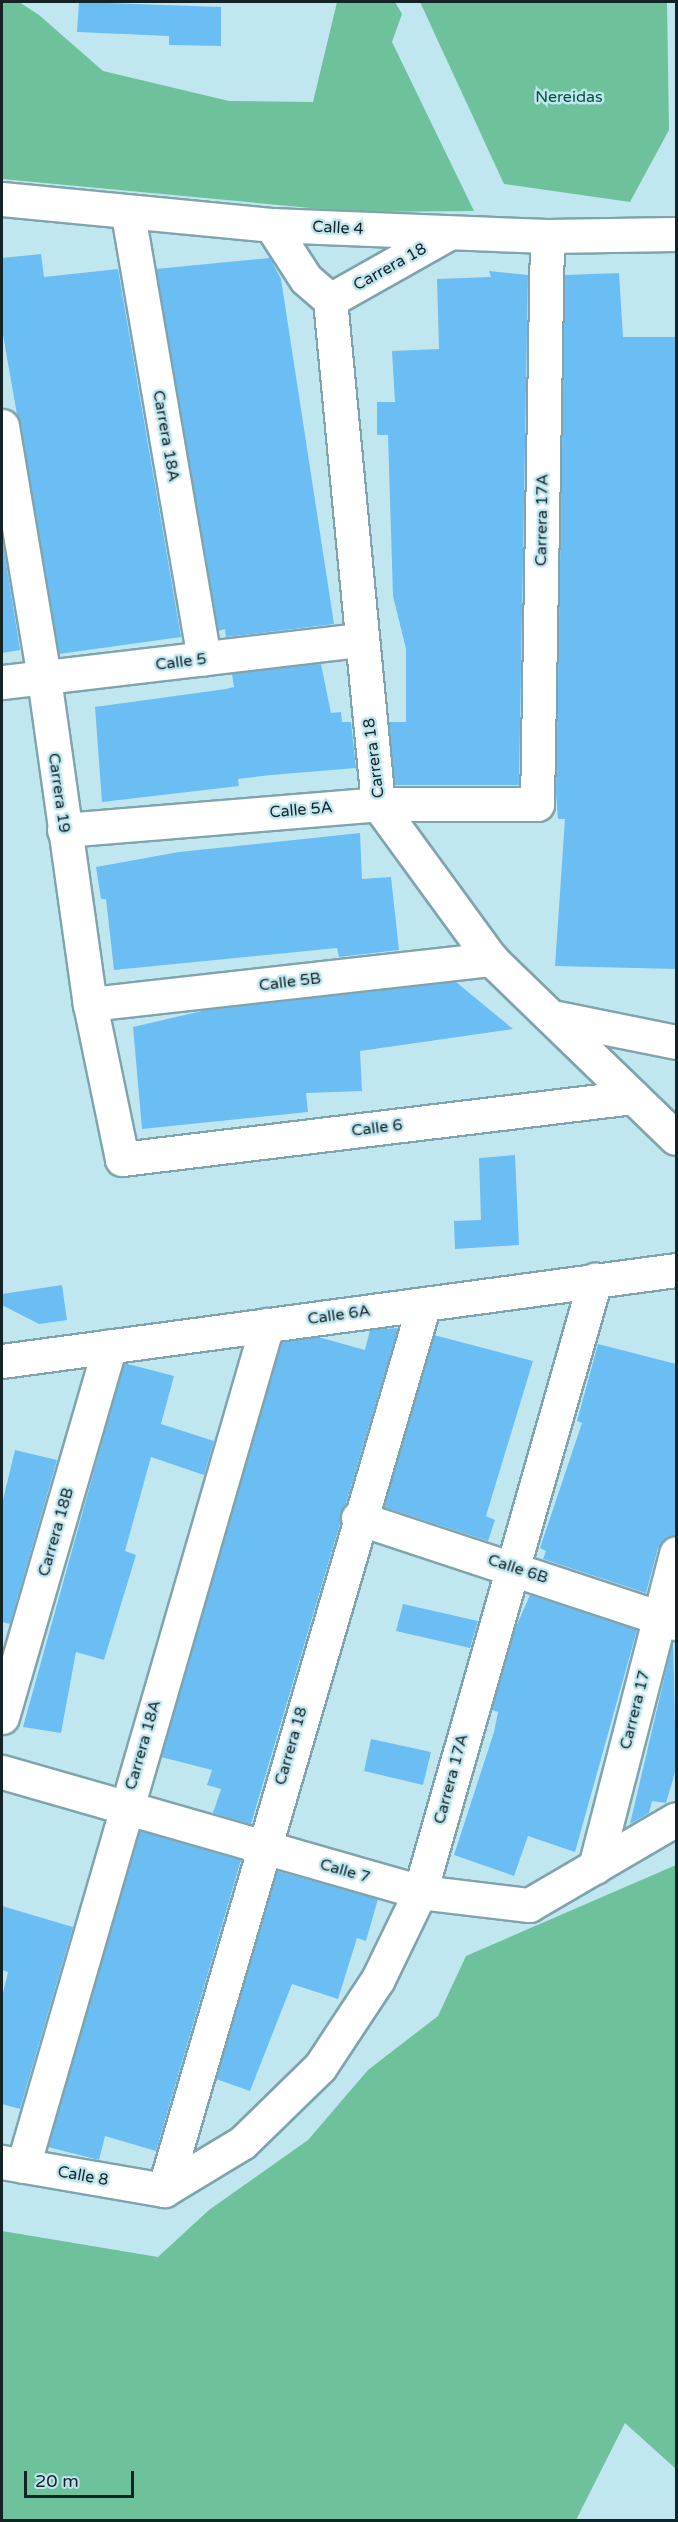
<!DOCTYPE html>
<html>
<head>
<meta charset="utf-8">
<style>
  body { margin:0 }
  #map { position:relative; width:678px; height:2522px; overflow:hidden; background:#c0e7f0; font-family:"Varela Round",sans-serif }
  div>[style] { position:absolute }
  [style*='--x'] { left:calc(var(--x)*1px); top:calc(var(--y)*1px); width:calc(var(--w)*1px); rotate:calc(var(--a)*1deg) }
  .green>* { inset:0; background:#6dc29b }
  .building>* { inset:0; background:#6bbef4 }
  .roads { filter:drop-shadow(2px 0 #7fa4ad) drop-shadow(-2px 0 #7fa4ad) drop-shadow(0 2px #7fa4ad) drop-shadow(0 -2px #7fa4ad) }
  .minor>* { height:33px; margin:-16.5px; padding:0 16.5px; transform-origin:16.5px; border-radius:16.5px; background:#fff }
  span { translate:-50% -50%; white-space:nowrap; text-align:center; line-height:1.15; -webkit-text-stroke:5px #c0e7f0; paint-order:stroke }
  .park-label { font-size:16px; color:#005439 }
  .street-label { font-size:16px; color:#142326 }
  .frame { position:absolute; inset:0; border:3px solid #142326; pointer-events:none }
  .scale { position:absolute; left:24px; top:2471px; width:110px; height:27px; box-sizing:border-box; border:3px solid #142326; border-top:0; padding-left:8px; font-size:18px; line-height:21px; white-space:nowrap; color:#142326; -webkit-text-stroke:4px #c0e7f0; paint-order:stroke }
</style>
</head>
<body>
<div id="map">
  <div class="green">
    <i style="clip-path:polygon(2px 2px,19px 2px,39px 15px,103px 71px,229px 101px,313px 102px,337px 2px,395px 2px,402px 14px,392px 42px,474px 211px,354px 212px,2px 179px)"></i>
    <i style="clip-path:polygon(420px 2px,667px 2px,669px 130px,630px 202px,504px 184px)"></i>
    <i style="clip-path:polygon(676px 1865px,676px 2469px,625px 2423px,576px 2520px,2px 2520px,2px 2231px,158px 2257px,209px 2210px,308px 2140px,368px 2070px,438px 2016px,466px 1956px)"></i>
  </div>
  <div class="building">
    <i style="clip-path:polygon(79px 2px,221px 7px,221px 46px,169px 45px,169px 36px,77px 32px)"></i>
    <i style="clip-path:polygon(41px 254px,44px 277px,118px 269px,181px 637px,59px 654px,2px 329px,2px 258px)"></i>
    <i style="clip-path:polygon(270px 258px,281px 279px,334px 624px,226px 637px,225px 629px,218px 631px,156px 269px)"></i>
    <i style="clip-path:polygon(489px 271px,528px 275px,519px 785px,395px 785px,389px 722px,406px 722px,406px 649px,393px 596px,388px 435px,377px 435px,377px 402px,395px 402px,392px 351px,439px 349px,437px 279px,491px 277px)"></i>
    <i style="clip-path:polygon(619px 273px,623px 337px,676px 337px,676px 969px,555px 966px,565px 819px,558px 819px,556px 793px,565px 275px)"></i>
    <i style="clip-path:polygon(2px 537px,20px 650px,2px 653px)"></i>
    <i style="clip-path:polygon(321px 664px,331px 713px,341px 712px,342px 722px,351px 722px,356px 768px,271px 775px,238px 779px,239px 786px,102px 802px,95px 707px,226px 689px,234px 687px,232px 674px)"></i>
    <i style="clip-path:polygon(360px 833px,362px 879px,391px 877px,399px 950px,339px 957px,337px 948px,114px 970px,106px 899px,101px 899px,96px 867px,179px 852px)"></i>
    <i style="clip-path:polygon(456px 982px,513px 1029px,360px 1051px,362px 1091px,306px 1093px,308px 1112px,142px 1129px,133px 1027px,206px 1010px)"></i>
    <i style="clip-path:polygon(515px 1155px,519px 1245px,455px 1249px,454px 1221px,481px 1220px,479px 1158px)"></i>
    <i style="clip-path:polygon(62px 1285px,67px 1320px,39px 1324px,2px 1305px,2px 1294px)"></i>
    <i style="clip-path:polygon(398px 1328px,251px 1824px,213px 1813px,221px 1789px,207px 1785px,212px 1770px,161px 1757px,282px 1342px,318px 1337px,365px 1350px,370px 1330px)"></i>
    <i style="clip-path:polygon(434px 1335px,533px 1361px,486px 1516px,495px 1520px,488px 1541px,384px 1507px)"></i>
    <i style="clip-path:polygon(598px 1344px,676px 1364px,676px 1535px,658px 1548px,646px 1593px,543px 1559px,546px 1551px,540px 1548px,582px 1423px,577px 1421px)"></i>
    <i style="clip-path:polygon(124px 1363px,174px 1376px,161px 1424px,214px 1441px,204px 1475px,151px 1457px,125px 1551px,136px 1555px,104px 1660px,76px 1652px,61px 1733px,23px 1727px)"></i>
    <i style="clip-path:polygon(15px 1450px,57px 1460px,10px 1624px,2px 1622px,2px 1504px)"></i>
    <i style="clip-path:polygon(530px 1595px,637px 1630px,575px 1852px,528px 1836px,514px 1876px,454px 1855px,494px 1732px,498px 1712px,492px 1710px,515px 1629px)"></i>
    <i style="clip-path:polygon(403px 1604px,478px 1621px,470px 1648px,396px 1631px)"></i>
    <i style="clip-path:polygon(673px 1641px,676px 1769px,666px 1803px,652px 1801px,649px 1813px,630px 1824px)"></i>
    <i style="clip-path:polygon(371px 1739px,431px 1752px,423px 1785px,364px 1771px)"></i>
    <i style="clip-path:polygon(140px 1831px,241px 1860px,156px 2151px,105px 2136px,99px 2160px,48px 2147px)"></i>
    <i style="clip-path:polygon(277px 1871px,378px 1899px,366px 1941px,357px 1938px,338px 1999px,292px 1984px,250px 2091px,216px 2079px)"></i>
    <i style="clip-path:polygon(2px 1906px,73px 1927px,20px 2109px,2px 2104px,2px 1997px,8px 1972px,2px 1970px)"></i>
  </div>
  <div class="roads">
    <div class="minor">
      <i style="--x:2;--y:199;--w:270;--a:5.5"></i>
      <i style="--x:271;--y:225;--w:276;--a:2.3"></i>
      <i style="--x:547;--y:236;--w:129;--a:-0.9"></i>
      <i style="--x:128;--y:214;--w:451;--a:80.3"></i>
      <i style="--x:271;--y:225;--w:64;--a:57.1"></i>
      <i style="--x:306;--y:279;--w:32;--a:41"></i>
      <i style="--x:330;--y:300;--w:506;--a:84.56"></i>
      <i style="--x:378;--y:804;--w:192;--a:53.9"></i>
      <i style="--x:491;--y:959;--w:257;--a:44.1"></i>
      <i style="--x:330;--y:300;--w:137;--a:-29.4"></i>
      <i style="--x:2;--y:426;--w:255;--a:80.5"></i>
      <i style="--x:44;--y:678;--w:329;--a:82"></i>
      <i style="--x:90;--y:1004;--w:158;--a:78.3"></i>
      <i style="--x:122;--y:1159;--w:515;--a:-6.92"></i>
      <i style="--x:2;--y:682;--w:361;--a:-6.7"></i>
      <i style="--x:64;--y:830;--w:315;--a:-4.7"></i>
      <i style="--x:378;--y:804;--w:159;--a:0"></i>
      <i style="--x:537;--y:804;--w:568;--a:-88.99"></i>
      <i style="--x:90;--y:1004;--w:404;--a:-6.4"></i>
      <i style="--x:557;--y:1018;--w:121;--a:11.4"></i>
      <i style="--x:2;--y:1361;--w:680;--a:-7.69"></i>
      <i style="--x:358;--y:1518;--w:335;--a:18.3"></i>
      <i style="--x:2;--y:1717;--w:386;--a:-73.8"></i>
      <i style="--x:2;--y:1772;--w:435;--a:16"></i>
      <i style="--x:420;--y:1892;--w:110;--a:6.8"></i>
      <i style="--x:529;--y:1905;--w:170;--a:-30.3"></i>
      <i style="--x:595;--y:1867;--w:324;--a:-75.5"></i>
      <i style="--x:2;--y:2162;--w:164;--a:9.8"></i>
      <i style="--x:23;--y:2166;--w:876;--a:-73.82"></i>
      <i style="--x:164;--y:2190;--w:91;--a:-31.1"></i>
      <i style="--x:242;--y:2143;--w:109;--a:-44.3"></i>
      <i style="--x:320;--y:2067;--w:105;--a:-56.6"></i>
      <i style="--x:378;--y:1979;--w:97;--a:-64.2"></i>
      <i style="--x:420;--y:1892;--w:637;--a:-74.04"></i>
      <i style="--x:164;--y:2190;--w:923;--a:-73.65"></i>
    </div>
  </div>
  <div class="park-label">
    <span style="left:569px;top:97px">Nereidas</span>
  </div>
  <div class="street-label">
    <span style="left:338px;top:228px;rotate:3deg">Calle 4</span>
    <span style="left:390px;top:267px;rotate:-29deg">Carrera 18</span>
    <span style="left:166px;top:436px;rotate:80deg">Carrera 18A</span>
    <span style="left:542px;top:520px;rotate:-89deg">Carrera 17A</span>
    <span style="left:181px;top:662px;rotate:-7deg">Calle 5</span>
    <span style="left:374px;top:758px;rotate:-97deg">Carrera 18</span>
    <span style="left:59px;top:793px;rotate:82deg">Carrera 19</span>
    <span style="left:301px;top:810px;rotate:-5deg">Calle 5A</span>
    <span style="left:290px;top:982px;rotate:-7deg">Calle 5B</span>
    <span style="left:377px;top:1128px;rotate:-7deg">Calle 6</span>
    <span style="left:339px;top:1315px;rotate:-8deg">Calle 6A</span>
    <span style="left:56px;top:1532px;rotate:-74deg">Carrera 18B</span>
    <span style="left:518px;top:1569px;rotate:18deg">Calle 6B</span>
    <span style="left:635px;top:1710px;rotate:-76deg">Carrera 17</span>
    <span style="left:143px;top:1745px;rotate:-74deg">Carrera 18A</span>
    <span style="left:291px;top:1746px;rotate:-74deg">Carrera 18</span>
    <span style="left:451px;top:1779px;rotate:-75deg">Carrera 17A</span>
    <span style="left:345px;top:1871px;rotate:16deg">Calle 7</span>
    <span style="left:83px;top:2176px;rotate:10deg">Calle 8</span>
  </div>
  <div class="frame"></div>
  <div class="scale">20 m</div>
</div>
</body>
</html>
